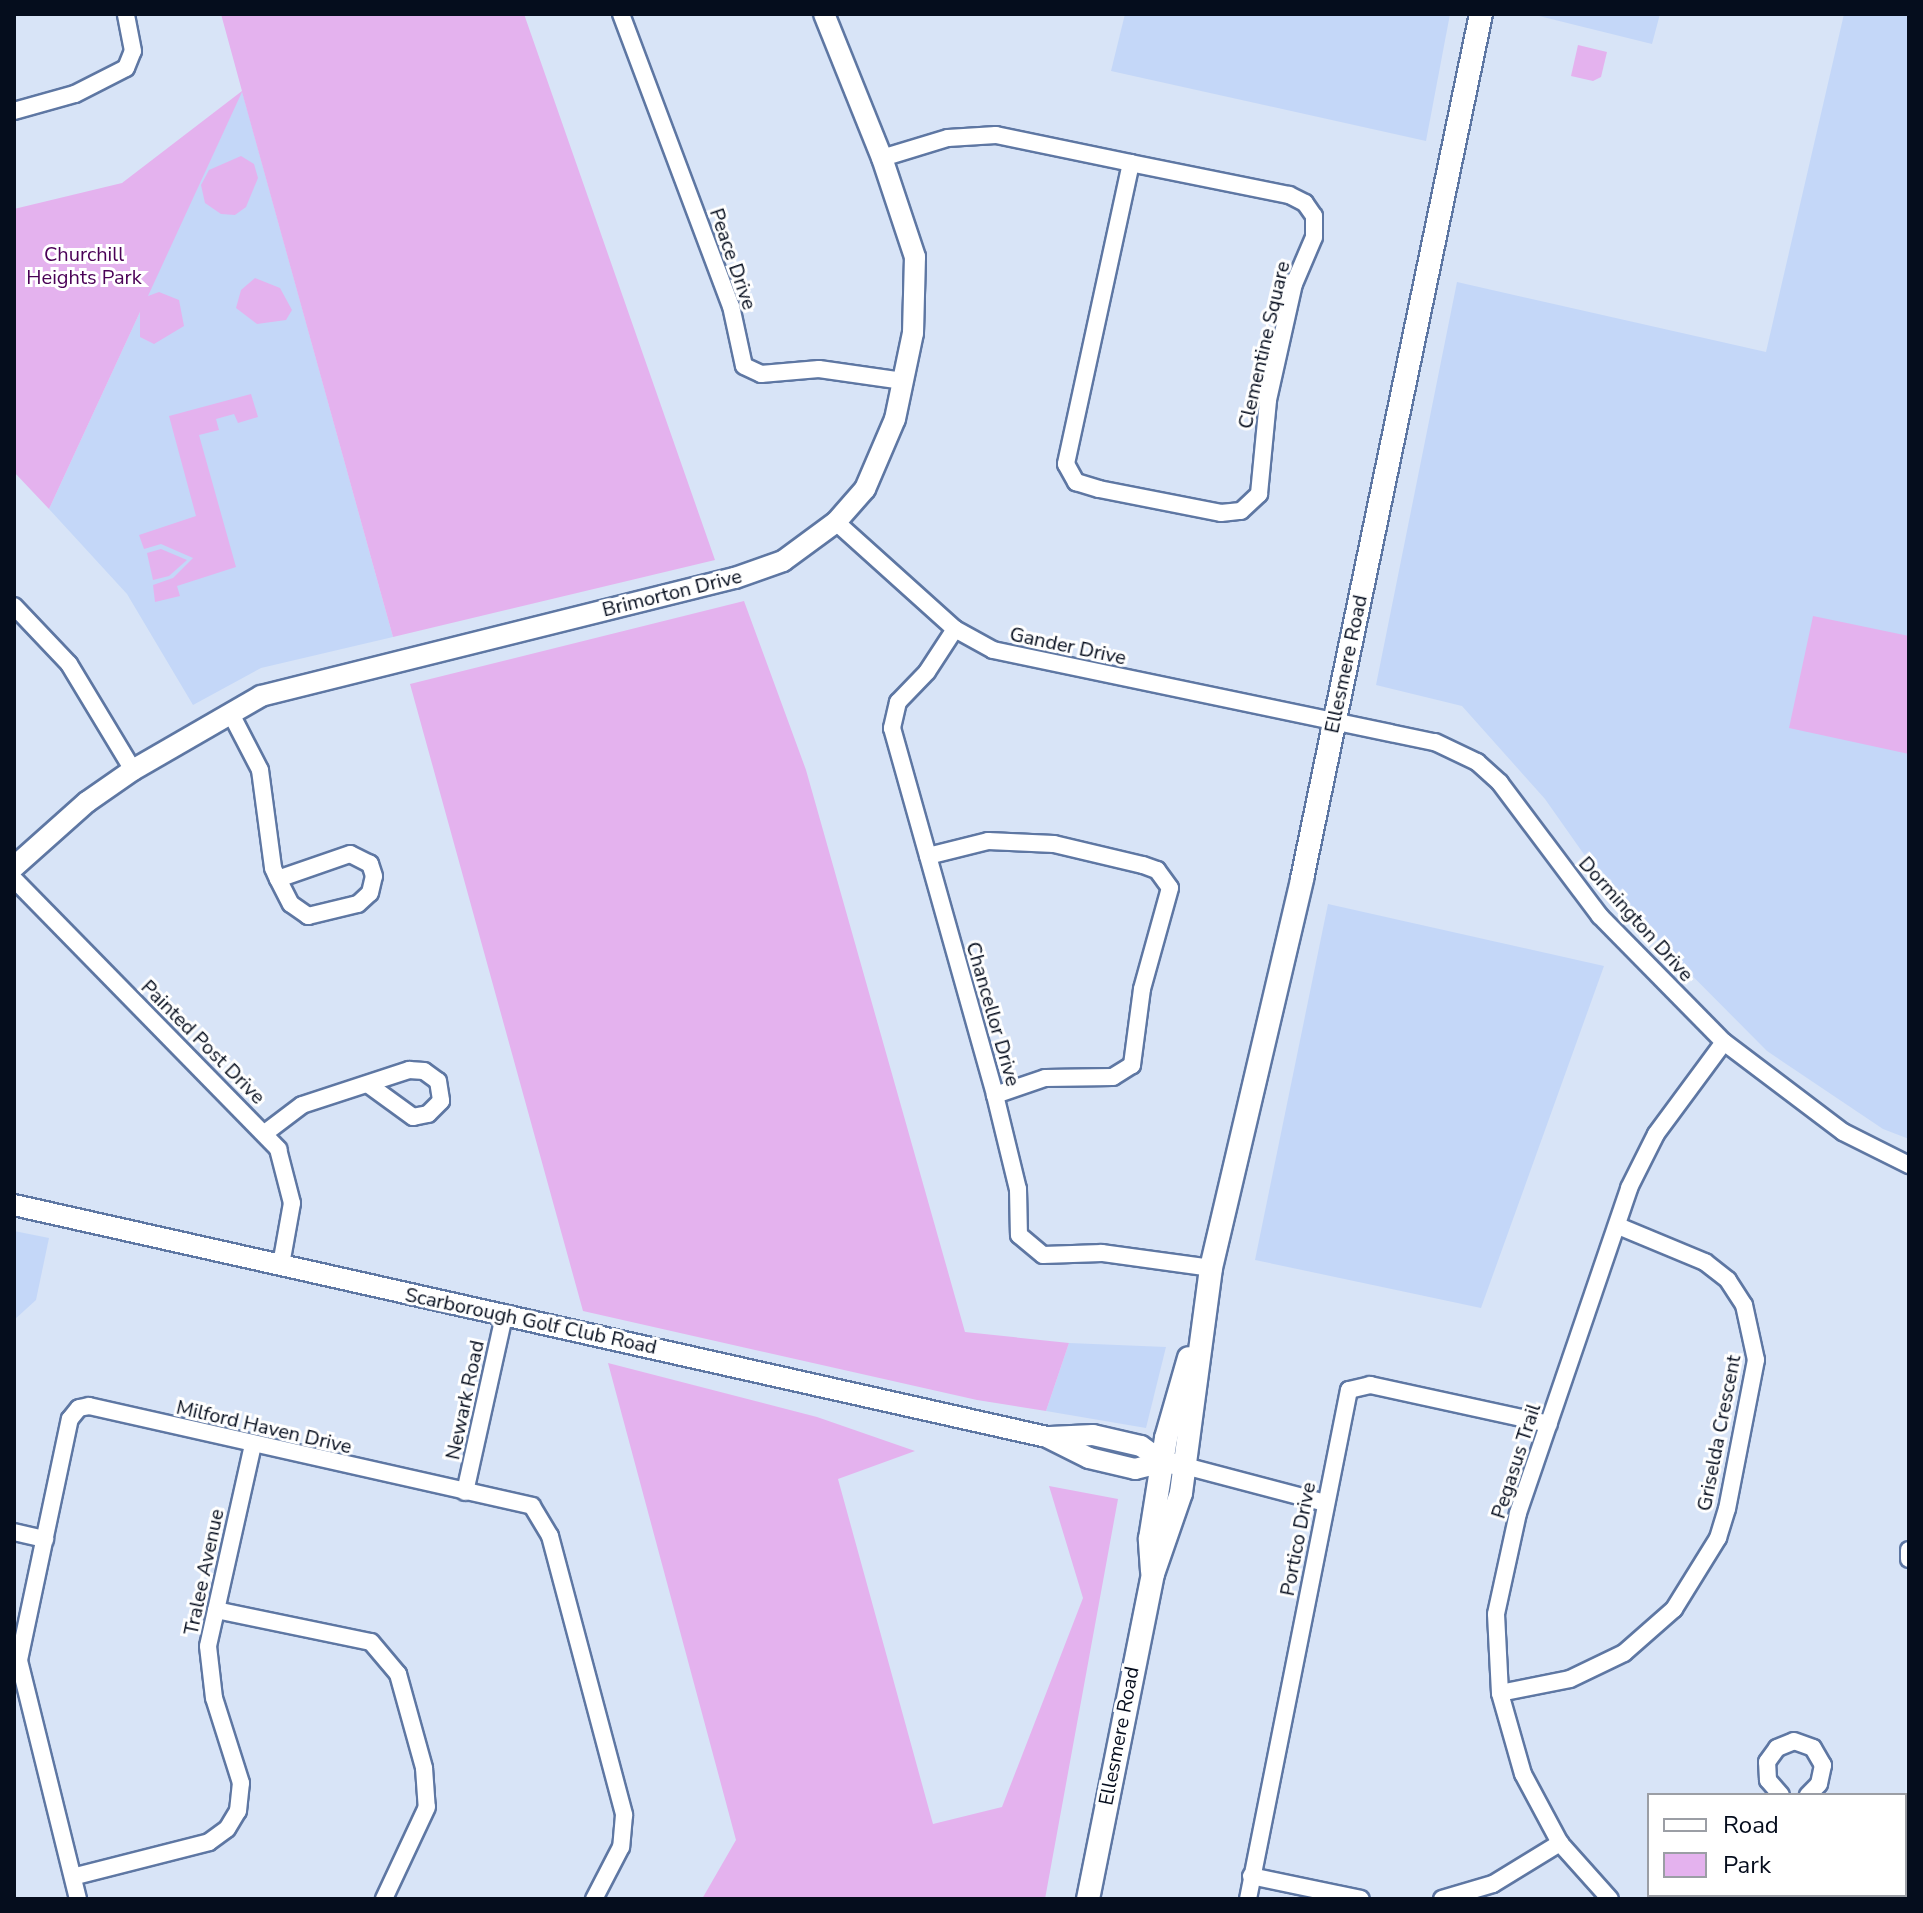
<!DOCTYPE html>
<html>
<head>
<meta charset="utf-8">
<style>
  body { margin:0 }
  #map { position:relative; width:1923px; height:1913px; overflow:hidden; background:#d8e4f7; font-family:"Nunito Sans",sans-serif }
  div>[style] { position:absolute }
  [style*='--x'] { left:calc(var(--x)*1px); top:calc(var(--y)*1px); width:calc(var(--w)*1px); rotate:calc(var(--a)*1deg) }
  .built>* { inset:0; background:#c4d7f8 }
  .green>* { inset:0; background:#e4b2ee }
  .roads { filter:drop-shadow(2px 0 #5e77a3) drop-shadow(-2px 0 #5e77a3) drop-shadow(0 2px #5e77a3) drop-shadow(0 -2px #5e77a3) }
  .minor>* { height:16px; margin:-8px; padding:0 8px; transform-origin:8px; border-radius:8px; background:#fff }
  .tertiary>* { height:20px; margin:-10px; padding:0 10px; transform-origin:10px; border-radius:10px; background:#fff }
  .secondary>* { height:22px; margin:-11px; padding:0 11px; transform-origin:11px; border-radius:11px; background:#fff }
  span { translate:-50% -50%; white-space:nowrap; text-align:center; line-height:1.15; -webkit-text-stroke:6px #fff; paint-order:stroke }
  .park-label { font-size:20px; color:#4a0156 }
  .street-label { font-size:20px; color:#050d1d }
  .frame { position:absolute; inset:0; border:16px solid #050d1d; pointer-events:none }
  .legend { position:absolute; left:1647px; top:1793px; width:260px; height:104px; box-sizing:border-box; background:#fff; border:2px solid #9b9ea5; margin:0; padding:10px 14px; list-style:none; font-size:24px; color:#050d1d }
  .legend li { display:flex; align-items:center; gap:16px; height:40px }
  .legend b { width:40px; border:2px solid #9b9ea5 }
</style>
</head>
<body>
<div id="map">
  <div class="built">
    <i style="clip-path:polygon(1125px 14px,1450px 14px,1426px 141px,1111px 71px)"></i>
    <i style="clip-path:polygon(1531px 14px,1660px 14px,1652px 44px)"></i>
    <i style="clip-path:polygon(1844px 14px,1909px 14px,1909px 1139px,1883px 1129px,1767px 1051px,1614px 897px,1545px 799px,1462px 706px,1376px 685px,1457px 282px,1766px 352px)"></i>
    <i style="clip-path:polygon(242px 91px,393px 637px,261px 668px,193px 705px,127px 594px,49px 509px)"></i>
    <i style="clip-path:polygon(1328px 904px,1604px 966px,1481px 1308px,1255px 1260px)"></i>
    <i style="clip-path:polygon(14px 1231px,49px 1238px,36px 1300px,14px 1320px)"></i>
    <i style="clip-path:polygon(1069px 1343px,1166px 1347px,1146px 1428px,1046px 1411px)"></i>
  </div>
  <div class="green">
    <i style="clip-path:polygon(221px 14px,524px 14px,715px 560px,393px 637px,242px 92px,148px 296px,159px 292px,179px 300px,184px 326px,154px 344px,140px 337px,140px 312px,49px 509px,14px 472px,14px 209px,122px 183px,242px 91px)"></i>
    <i style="clip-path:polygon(1578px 45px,1607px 52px,1601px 77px,1593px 81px,1571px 76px)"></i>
    <i style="clip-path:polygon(241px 156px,254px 164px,258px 178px,246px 207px,235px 215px,221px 214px,205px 203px,201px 185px,209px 170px)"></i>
    <i style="clip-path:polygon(255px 278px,280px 288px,292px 310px,286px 320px,257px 324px,236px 308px,241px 290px)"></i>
    <i style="clip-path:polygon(251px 394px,258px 417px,238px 423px,234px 414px,216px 419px,219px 430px,199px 435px,236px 567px,177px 586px,180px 596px,155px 602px,153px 585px,173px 578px,193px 558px,161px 544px,144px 549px,139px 535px,196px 516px,169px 416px)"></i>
    <i style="clip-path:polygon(161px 549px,187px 560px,169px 576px,153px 580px,147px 553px)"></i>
    <i style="clip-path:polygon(744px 601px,806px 770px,965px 1332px,1069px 1343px,1046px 1411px,977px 1400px,583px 1311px,410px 684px)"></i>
    <i style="clip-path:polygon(1813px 616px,1909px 636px,1909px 754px,1789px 728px)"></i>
    <i style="clip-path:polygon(608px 1363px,817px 1417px,915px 1451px,838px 1479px,933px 1824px,1002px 1807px,1083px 1598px,1049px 1486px,1118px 1499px,1045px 1899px,702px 1899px,736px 1840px)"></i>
  </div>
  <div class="roads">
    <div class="minor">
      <i style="--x:621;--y:14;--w:312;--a:69.4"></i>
      <i style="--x:731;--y:306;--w:61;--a:77.8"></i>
      <i style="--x:744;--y:366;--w:19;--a:25"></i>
      <i style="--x:761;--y:374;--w:58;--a:-4.9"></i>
      <i style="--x:819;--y:369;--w:85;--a:8.1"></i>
      <i style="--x:14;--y:111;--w:63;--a:-15.6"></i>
      <i style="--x:75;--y:94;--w:57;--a:-27"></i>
      <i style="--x:126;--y:68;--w:18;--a:-68"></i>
      <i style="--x:133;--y:51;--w:38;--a:-101"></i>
      <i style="--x:882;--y:158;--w:69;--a:-16.9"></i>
      <i style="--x:948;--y:138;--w:48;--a:-3.6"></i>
      <i style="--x:996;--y:135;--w:138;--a:11.7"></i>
      <i style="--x:1131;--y:163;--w:308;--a:102.2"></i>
      <i style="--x:1066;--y:464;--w:21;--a:61"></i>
      <i style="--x:1076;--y:482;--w:24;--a:17"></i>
      <i style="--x:1099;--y:489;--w:124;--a:11.1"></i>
      <i style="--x:1221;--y:513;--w:20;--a:-6"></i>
      <i style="--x:1241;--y:511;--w:25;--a:-43"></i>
      <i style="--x:1259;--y:494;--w:94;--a:-84.5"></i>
      <i style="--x:1268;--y:400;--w:119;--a:-77.4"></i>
      <i style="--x:1294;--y:284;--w:51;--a:-66.9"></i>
      <i style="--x:1314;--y:237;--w:21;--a:-90"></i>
      <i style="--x:1314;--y:216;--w:16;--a:-125"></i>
      <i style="--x:1305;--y:203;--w:18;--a:-153"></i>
      <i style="--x:1289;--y:195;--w:161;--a:-168.6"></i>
      <i style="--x:836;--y:522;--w:160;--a:42"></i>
      <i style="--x:955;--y:629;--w:43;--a:28.9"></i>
      <i style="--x:993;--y:650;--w:451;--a:11.8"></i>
      <i style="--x:1435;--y:742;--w:47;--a:25.5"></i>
      <i style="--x:1477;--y:762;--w:31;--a:42"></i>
      <i style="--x:1500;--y:783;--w:166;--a:53.1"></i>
      <i style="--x:1600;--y:916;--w:177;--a:45.5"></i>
      <i style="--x:1724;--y:1042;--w:149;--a:37.1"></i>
      <i style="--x:1843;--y:1132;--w:74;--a:26.6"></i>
      <i style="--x:14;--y:606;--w:80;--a:46.5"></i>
      <i style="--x:69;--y:664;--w:124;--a:58.9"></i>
      <i style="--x:955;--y:629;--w:51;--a:123.1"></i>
      <i style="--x:927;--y:672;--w:42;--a:134"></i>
      <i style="--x:898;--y:702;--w:27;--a:103"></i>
      <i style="--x:892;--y:728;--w:381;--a:74.3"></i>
      <i style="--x:995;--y:1095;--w:97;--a:76.3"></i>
      <i style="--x:1018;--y:1189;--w:46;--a:88.8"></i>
      <i style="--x:1019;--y:1235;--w:31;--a:40"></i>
      <i style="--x:1043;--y:1255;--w:59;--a:-1.9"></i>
      <i style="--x:1102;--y:1253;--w:110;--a:7.8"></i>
      <i style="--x:231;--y:714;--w:63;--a:62.6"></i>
      <i style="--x:260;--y:770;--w:99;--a:82.4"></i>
      <i style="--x:273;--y:868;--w:12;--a:66"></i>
      <i style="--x:278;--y:879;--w:28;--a:63"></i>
      <i style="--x:291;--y:904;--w:21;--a:35"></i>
      <i style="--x:308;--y:916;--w:51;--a:-13.5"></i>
      <i style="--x:358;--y:904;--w:16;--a:-43"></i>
      <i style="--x:370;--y:893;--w:17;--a:-77"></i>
      <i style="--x:374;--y:876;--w:13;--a:-108"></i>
      <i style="--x:370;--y:864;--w:22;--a:-153"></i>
      <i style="--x:350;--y:854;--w:76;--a:160.9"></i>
      <i style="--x:928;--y:856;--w:62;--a:-14"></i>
      <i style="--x:988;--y:841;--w:66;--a:2.6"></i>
      <i style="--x:1054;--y:844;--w:91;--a:13.3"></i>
      <i style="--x:1143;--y:865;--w:15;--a:20"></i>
      <i style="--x:1157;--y:870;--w:22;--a:54"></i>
      <i style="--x:1170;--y:888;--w:105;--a:105.5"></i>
      <i style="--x:1142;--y:989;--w:77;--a:97.5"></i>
      <i style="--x:1132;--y:1065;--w:22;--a:148"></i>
      <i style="--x:1113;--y:1077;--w:68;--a:179.2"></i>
      <i style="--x:1045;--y:1078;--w:53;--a:161.2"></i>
      <i style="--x:14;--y:879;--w:378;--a:45.6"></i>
      <i style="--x:278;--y:1149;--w:56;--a:75.5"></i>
      <i style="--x:292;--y:1203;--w:63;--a:100.1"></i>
      <i style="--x:265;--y:1133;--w:46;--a:-37.1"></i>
      <i style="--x:302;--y:1105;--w:113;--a:-18.1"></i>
      <i style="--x:409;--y:1070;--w:15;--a:4"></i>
      <i style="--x:424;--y:1071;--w:17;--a:36"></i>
      <i style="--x:438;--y:1081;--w:20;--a:81"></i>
      <i style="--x:441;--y:1101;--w:18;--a:135"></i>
      <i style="--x:428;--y:1114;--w:15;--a:169"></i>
      <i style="--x:413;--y:1117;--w:54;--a:-144"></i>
      <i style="--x:1185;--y:1466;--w:145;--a:14.8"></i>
      <i style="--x:465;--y:1492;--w:180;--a:-77.5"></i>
      <i style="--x:14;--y:1532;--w:32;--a:13"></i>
      <i style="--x:1909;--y:1550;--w:9;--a:90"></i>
      <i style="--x:216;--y:1610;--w:158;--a:11.7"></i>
      <i style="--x:371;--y:1642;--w:42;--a:49.8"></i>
      <i style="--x:398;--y:1674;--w:98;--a:74.5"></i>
      <i style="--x:424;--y:1768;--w:39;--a:86"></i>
      <i style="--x:427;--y:1807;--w:102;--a:115.1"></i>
      <i style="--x:1500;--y:1693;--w:71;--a:-11.3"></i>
      <i style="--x:1570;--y:1679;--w:60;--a:-25.7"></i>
      <i style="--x:1624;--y:1653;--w:67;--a:-41.3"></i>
      <i style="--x:1674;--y:1609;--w:84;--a:-58.2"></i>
      <i style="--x:1718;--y:1538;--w:30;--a:-73"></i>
      <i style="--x:1727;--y:1509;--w:152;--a:-79"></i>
      <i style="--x:1756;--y:1360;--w:56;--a:-102.3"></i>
      <i style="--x:1744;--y:1305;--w:30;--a:-123"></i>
      <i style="--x:1728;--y:1280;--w:29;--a:-142"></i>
      <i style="--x:1705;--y:1262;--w:94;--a:-157.5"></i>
      <i style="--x:1781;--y:1795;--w:20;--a:-131"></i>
      <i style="--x:1768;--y:1780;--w:18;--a:-93"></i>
      <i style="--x:1767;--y:1762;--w:17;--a:-54"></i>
      <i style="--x:1777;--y:1748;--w:18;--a:-22"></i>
      <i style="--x:1794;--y:1741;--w:20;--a:20"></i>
      <i style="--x:1813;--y:1748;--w:20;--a:60"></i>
      <i style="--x:1823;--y:1765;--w:19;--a:102"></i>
      <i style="--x:1819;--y:1784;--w:16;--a:135"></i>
      <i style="--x:76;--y:1876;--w:137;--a:-14.3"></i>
      <i style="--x:209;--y:1842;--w:22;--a:-36"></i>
      <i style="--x:227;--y:1829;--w:21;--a:-59"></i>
      <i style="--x:238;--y:1811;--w:28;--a:-84"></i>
      <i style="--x:241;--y:1783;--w:89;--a:-107.6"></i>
      <i style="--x:214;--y:1698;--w:52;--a:-96.6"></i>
      <i style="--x:208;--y:1646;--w:206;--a:-77.4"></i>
      <i style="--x:1251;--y:1876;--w:112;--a:11.8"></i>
      <i style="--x:78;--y:1899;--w:246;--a:-103.9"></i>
      <i style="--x:19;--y:1660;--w:246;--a:-78.1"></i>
      <i style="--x:70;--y:1419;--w:14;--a:-51"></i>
      <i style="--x:79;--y:1408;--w:10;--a:-11"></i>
      <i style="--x:89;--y:1406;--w:454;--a:12.7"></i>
      <i style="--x:532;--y:1506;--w:35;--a:59"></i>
      <i style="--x:550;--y:1536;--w:289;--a:75.1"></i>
      <i style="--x:624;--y:1815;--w:32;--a:95"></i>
      <i style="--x:621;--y:1847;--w:59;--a:117.4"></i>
      <i style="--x:1248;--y:1899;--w:519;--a:-78.78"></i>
      <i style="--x:1349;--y:1390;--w:22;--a:-13"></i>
      <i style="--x:1370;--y:1385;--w:183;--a:12.3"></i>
      <i style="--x:1442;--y:1899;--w:53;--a:-16.4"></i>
      <i style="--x:1493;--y:1884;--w:79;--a:-31.5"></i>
      <i style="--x:1610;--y:1899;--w:75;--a:-131.8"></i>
      <i style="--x:1560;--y:1843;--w:78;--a:-118.2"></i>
      <i style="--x:1523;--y:1774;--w:84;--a:-105.9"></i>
      <i style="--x:1500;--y:1693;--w:79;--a:-92.9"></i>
      <i style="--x:1496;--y:1614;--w:103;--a:-77.7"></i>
      <i style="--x:1518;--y:1513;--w:343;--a:-71.1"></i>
      <i style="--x:1629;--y:1188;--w:60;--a:-63.4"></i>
      <i style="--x:1656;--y:1134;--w:114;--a:-53.5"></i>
      <i style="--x:1789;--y:1899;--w:4;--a:-63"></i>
    </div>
    <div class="tertiary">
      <i style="--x:14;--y:867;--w:98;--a:-41.7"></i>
      <i style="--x:87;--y:802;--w:56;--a:-34.8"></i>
      <i style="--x:133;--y:770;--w:148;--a:-30"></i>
      <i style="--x:261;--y:696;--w:488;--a:-14"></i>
      <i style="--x:735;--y:578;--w:51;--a:-19.5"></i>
      <i style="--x:783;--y:561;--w:66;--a:-36.3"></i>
      <i style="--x:836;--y:522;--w:44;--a:-48.7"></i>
      <i style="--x:865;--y:489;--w:76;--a:-66.8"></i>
      <i style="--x:895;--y:419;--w:88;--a:-78.2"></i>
      <i style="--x:913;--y:333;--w:76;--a:-88.5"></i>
      <i style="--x:915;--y:257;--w:104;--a:-108.4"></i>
      <i style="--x:882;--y:158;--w:155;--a:-111.9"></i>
      <i style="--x:14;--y:1205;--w:1059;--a:12.66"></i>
      <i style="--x:1047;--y:1437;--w:47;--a:26.6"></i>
      <i style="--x:1089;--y:1458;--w:47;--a:13.4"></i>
      <i style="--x:1135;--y:1469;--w:29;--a:-14"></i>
      <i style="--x:1163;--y:1462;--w:22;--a:10"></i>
      <i style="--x:1050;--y:1437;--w:43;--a:-2.7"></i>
      <i style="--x:1093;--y:1435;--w:49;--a:12.9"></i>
      <i style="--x:1141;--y:1446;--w:27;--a:36"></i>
    </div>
    <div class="secondary">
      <i style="--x:1152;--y:1571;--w:32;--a:-94"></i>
      <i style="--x:1150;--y:1539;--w:102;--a:-81"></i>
      <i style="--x:1166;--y:1438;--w:83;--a:-74"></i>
      <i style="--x:1088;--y:1899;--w:331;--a:-78.7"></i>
      <i style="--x:1153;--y:1574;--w:86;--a:-70.9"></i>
      <i style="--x:1181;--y:1493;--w:227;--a:-82.4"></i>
      <i style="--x:1211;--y:1268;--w:400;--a:-76.8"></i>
      <i style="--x:1302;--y:879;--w:883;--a:-78.31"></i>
    </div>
  </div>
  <div class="park-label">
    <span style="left:84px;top:266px">Churchill<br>Heights Park</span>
  </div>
  <div class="street-label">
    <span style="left:733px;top:259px;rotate:71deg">Peace Drive</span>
    <span style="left:1264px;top:345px;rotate:-77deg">Clementine Square</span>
    <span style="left:672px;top:593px;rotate:-14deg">Brimorton Drive</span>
    <span style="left:1068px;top:646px;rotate:12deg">Gander Drive</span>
    <span style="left:1346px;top:664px;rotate:-78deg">Ellesmere Road</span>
    <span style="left:1636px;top:919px;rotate:48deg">Dormington Drive</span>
    <span style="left:993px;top:1014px;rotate:74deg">Chancellor Drive</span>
    <span style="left:203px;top:1042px;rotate:45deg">Painted Post Drive</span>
    <span style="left:531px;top:1321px;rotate:12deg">Scarborough Golf Club Road</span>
    <span style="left:465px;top:1400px;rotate:-78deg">Newark Road</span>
    <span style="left:264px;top:1427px;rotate:13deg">Milford Haven Drive</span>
    <span style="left:1719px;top:1433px;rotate:-79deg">Griselda Crescent</span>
    <span style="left:1516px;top:1461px;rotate:-72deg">Pegasus Trail</span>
    <span style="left:1298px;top:1539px;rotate:-79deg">Portico Drive</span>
    <span style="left:204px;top:1572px;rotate:-78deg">Tralee Avenue</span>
    <span style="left:1119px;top:1736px;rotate:-79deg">Ellesmere Road</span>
  </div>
  <div class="frame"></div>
  <ul class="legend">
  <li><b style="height:10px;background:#fff"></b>Road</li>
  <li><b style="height:22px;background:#e4b2ee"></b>Park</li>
  </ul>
</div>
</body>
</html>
